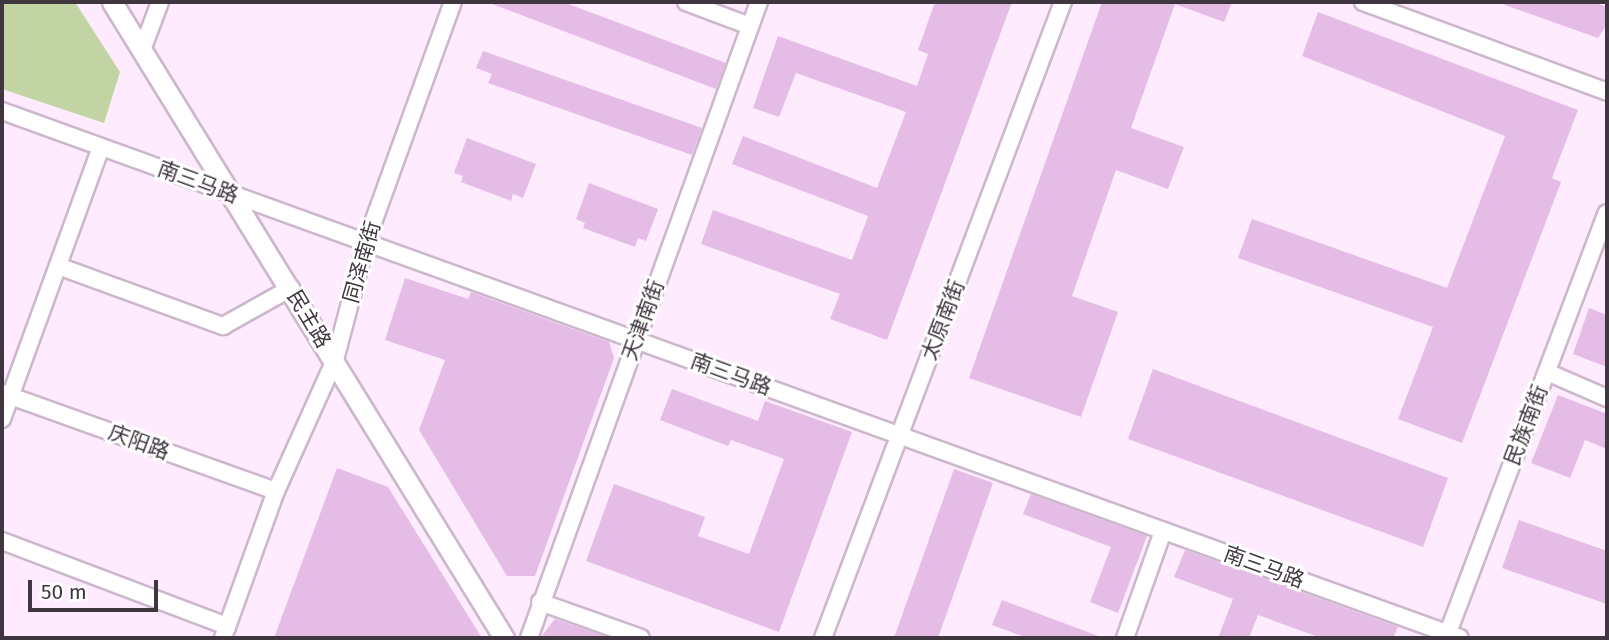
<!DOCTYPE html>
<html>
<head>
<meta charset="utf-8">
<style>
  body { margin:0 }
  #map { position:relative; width:1609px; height:640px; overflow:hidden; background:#feecfe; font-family:"Fira Sans","Noto Sans SC",sans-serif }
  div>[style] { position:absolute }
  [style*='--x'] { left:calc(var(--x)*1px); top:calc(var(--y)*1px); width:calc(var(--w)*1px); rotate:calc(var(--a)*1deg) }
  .green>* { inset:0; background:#c2d4a4 }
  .building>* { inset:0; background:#e4bce6 }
  .roads { filter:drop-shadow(2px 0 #ccb7cd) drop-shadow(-2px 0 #ccb7cd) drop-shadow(0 2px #ccb7cd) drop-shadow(0 -2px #ccb7cd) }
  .minor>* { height:16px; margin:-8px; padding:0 8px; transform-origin:8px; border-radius:8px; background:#fff }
  .tertiary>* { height:19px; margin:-9.5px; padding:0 9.5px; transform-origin:9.5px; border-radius:9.5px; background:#fff }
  span { translate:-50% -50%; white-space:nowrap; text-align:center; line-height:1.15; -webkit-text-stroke:6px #fff; paint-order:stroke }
  .street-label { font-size:21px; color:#3f363f }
  .frame { position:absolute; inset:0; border:4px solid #3f363f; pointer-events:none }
  .scale { position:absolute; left:28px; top:580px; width:130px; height:32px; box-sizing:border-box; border:4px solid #3f363f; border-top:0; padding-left:9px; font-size:21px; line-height:24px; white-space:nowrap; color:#3f363f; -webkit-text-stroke:5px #fff; paint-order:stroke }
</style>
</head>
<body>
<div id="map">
  <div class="green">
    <i style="clip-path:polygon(2px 2px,75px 2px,120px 72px,104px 123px,2px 89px)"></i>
  </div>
  <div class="building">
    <i style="clip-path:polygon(487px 2px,563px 2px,726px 63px,716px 89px)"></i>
    <i style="clip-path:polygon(935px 2px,1012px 2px,887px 340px,830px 319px,840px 294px,701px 244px,713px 210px,852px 260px,868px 216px,732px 164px,743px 136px,877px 188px,906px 112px,796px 73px,779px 117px,753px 108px,778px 36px,917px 86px,928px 54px,918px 50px)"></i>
    <i style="clip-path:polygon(1102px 2px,1232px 2px,1224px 22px,1175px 4px,1131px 128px,1184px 147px,1168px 189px,1116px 170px,1072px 296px,1118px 312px,1081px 417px,969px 378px)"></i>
    <i style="clip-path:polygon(1593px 2px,1607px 7px,1607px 24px,1598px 38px,1502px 4px)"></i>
    <i style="clip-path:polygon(1318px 12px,1578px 110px,1552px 178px,1561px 182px,1462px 443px,1398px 419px,1433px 327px,1238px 258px,1252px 219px,1447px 288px,1505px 136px,1302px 56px)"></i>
    <i style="clip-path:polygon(483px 51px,702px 128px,692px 155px,488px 83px,492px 74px,476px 68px)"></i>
    <i style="clip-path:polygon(467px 138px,536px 164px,523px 198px,513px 194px,511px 201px,461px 182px,463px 176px,454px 173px)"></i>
    <i style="clip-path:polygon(589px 183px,658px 209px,646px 241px,638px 238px,635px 247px,583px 228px,585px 223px,576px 219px)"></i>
    <i style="clip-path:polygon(405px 278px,468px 299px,471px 292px,609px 342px,614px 358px,535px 576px,507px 576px,419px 430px,445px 360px,385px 340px)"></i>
    <i style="clip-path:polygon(1589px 308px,1607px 315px,1607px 367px,1573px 354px)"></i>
    <i style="clip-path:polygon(1153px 369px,1448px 478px,1423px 547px,1128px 439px)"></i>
    <i style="clip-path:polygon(672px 389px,758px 421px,765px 401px,852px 432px,779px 632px,586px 561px,614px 484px,705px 517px,698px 536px,749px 554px,784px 459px,731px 440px,728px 446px,660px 420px)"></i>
    <i style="clip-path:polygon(1558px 395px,1607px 414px,1607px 449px,1585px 440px,1570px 478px,1531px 463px)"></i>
    <i style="clip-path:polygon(337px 468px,388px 487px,482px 638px,274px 638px)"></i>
    <i style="clip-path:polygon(954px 469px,993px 483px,938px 638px,894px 638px)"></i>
    <i style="clip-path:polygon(1031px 494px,1147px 536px,1118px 613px,1090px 602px,1111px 547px,1023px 514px)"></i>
    <i style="clip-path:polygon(1519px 520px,1607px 551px,1607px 604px,1502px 568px)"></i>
    <i style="clip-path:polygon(1185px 550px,1398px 627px,1393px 638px,1321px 638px,1258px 615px,1249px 638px,1218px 638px,1233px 599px,1174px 577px)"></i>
    <i style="clip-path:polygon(1002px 600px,1101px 637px,1101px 638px,1028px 638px,992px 625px)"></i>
    <i style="clip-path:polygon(555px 619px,610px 638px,540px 638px)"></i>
  </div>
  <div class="roads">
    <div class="minor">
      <i style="--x:686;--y:2;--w:68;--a:20.6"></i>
      <i style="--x:1363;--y:2;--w:260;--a:20.2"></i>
      <i style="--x:142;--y:50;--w:51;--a:-69.4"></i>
      <i style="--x:2;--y:111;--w:1550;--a:19.87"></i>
      <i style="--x:58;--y:266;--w:176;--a:20"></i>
      <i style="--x:223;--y:326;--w:78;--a:-29.2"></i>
      <i style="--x:1547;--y:372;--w:65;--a:23.4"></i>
      <i style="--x:2;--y:393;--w:291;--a:19.7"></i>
      <i style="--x:2;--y:419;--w:289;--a:-70"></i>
      <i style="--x:2;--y:541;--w:241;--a:20.7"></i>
      <i style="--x:540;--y:602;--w:107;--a:19.6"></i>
      <i style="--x:223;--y:638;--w:156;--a:-70.2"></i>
      <i style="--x:276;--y:491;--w:144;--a:-65.8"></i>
      <i style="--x:335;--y:360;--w:122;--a:-75.3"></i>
      <i style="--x:366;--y:242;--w:255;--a:-70.1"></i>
      <i style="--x:529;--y:638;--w:676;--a:-70.12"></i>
      <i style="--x:823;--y:638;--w:680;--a:-69.33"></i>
      <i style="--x:1125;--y:638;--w:114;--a:-70.4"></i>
      <i style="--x:1446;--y:638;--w:454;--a:-69.3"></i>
    </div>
    <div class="tertiary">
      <i style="--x:112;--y:2;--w:747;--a:58.35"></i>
    </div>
  </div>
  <div class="street-label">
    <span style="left:198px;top:182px;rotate:20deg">南三马路</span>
    <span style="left:362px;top:262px;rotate:-74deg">同泽南街</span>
    <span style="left:309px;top:319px;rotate:59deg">民主路</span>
    <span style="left:643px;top:320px;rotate:-70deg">天津南街</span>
    <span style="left:943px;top:320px;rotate:-69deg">太原南街</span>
    <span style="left:731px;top:374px;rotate:20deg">南三马路</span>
    <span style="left:1526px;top:425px;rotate:-69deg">民族南街</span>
    <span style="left:139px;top:442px;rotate:20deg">庆阳路</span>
    <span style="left:1264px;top:567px;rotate:20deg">南三马路</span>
  </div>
  <div class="frame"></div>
  <div class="scale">50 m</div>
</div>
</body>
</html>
